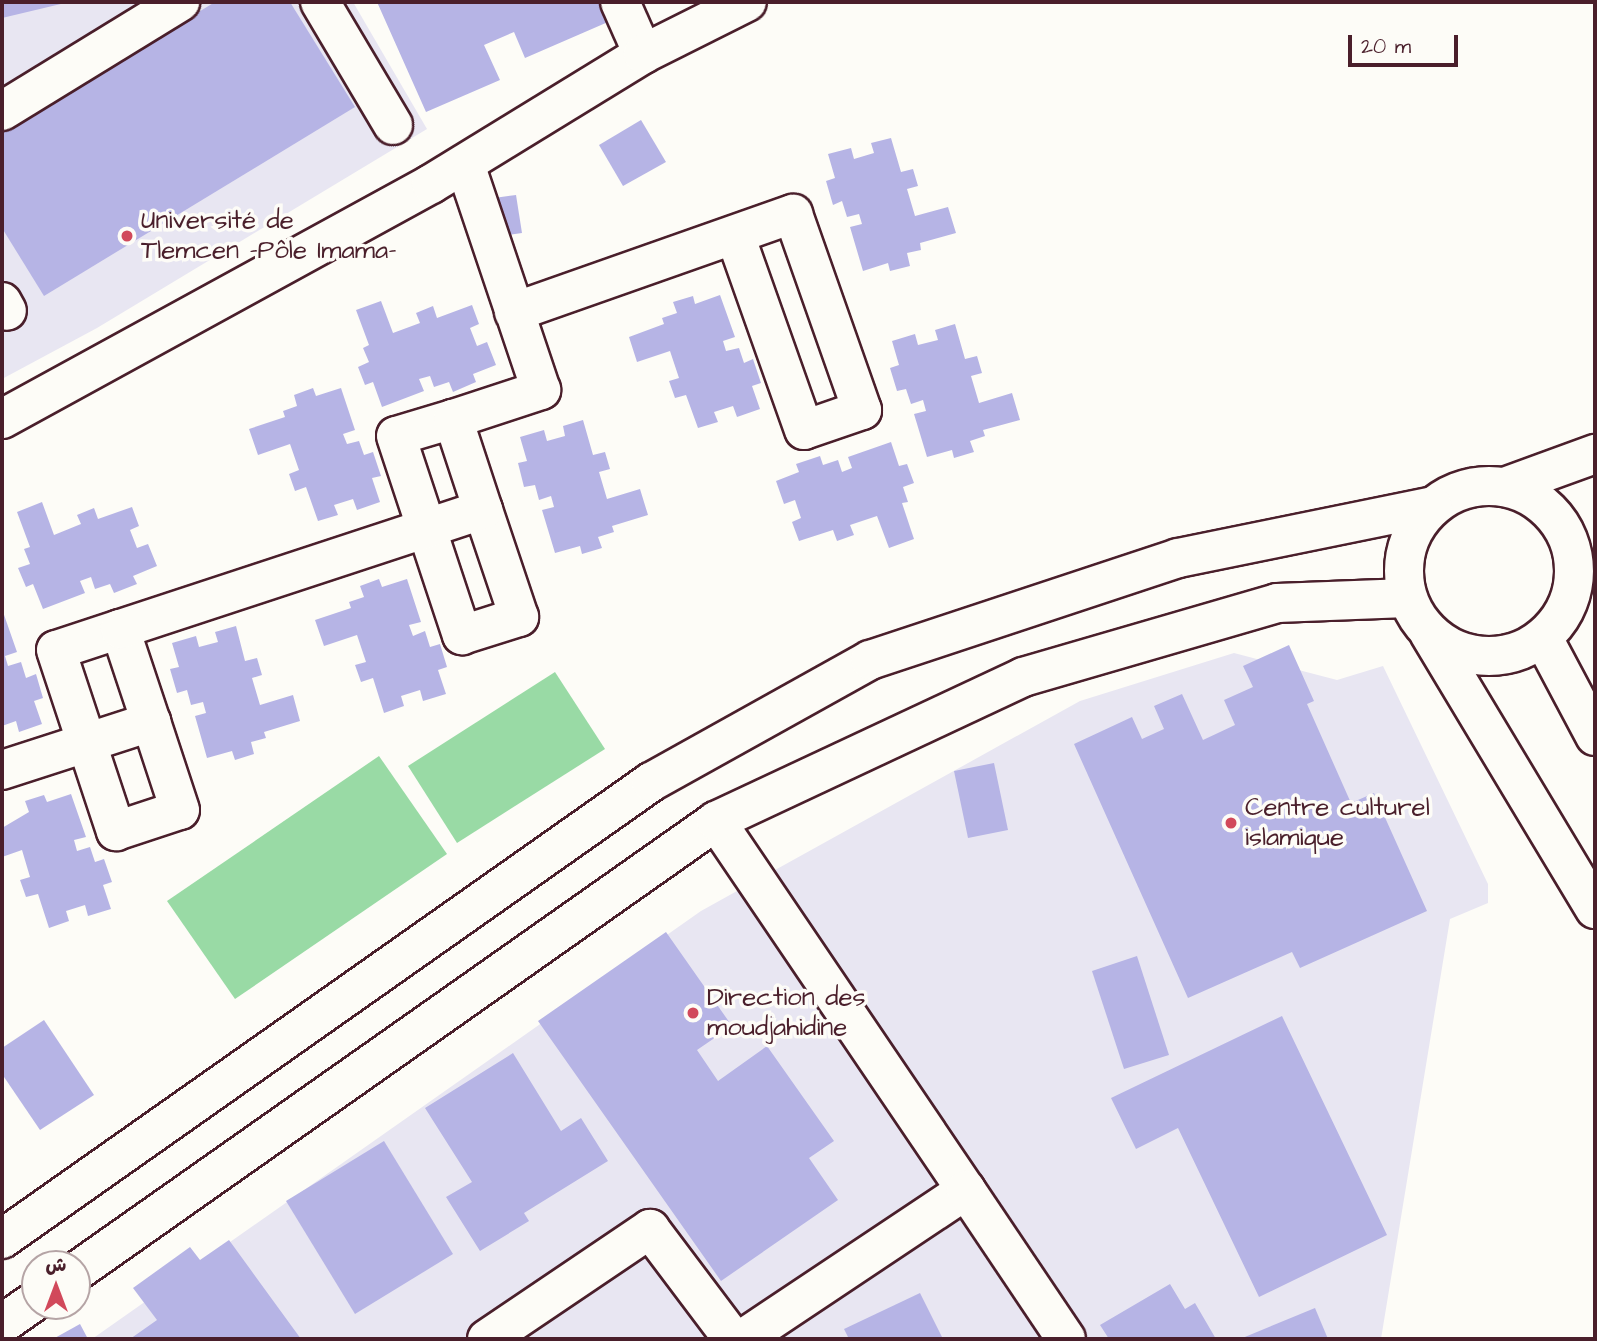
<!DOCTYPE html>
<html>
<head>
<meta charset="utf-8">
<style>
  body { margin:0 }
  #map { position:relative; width:1597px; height:1341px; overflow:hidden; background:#fdfcf7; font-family:"Architects Daughter","Playpen Sans Arabic",sans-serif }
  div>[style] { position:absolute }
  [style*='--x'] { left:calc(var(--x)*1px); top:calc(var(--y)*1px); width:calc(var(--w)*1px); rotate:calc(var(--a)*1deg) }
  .built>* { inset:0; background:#e8e6f2 }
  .green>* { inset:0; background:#99daa5 }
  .building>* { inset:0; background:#b6b4e5 }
  .roads { filter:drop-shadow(2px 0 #4a1f2b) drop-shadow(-2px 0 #4a1f2b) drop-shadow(0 2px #4a1f2b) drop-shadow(0 -2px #4a1f2b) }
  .minor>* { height:38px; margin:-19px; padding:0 19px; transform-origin:19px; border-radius:19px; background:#fdfcf7 }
  .minor>.ring { margin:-19px; padding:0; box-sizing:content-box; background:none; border:38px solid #fdfcf7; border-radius:50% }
  .dots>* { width:19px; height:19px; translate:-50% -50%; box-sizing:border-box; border:4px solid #fdfcf7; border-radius:50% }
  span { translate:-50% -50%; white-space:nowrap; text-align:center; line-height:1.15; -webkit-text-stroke:7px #fdfcf7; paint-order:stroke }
  .poi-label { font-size:26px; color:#4a1f2b }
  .left { translate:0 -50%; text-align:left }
  .frame { position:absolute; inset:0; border:4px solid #4a1f2b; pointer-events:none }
  .north { position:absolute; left:21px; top:1250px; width:70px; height:70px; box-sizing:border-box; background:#fdfcf7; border:2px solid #b5a4a5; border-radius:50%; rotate:0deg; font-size:19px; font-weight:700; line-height:28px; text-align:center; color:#4a1f2b }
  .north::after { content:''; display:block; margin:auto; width:24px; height:32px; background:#d1495b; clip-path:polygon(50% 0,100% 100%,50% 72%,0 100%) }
  .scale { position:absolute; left:1348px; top:35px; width:110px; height:32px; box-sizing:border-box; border:4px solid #4a1f2b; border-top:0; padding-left:9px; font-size:21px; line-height:24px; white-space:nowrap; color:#4a1f2b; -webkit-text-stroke:5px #fdfcf7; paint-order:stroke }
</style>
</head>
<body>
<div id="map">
  <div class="built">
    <i style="clip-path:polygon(2px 2px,353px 2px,427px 129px,97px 328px,2px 379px)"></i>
    <i style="clip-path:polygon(1234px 653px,1337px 680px,1383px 666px,1488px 884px,1488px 903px,1450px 919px,1381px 1339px,92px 1339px,701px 911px,1080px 701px)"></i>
  </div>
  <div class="green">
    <i style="clip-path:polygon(555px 672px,605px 749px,457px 843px,408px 766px)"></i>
    <i style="clip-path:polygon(379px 756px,447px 854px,235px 999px,167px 901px)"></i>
  </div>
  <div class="building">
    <i style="clip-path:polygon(2px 2px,65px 2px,65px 3px,2px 18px)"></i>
    <i style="clip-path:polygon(215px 2px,290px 2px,355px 107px,44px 296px,2px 228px,2px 132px)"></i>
    <i style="clip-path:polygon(377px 2px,599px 2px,608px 22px,525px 58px,514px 32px,484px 45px,500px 80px,426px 112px)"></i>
    <i style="clip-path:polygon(641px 120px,666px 162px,623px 186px,599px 145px)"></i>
    <i style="clip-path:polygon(891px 138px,901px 172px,913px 169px,918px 186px,907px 189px,915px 216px,948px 207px,956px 233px,920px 243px,921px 250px,907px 253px,910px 266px,890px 271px,888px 263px,863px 271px,850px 227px,862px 224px,859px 214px,847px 217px,842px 201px,833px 205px,826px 181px,835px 178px,828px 154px,851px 148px,854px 159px,874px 153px,871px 143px)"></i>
    <i style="clip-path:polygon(516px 195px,522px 233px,500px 236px,494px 198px)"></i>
    <i style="clip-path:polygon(720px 295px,735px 337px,723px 341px,726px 351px,739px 348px,744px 363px,753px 359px,761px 383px,752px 386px,760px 409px,737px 417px,733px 406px,714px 412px,718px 422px,698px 428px,686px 395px,675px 398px,669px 381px,679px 378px,670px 351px,637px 362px,629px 337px,664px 324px,662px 318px,677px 313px,673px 302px,693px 296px,695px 304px)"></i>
    <i style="clip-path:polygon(381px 301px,393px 333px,420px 323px,416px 313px,433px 306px,437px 318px,472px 305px,479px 324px,470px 328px,477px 346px,487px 342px,496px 365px,473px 374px,476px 382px,453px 392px,449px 382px,434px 387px,430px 376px,419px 379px,424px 391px,382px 407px,373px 382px,365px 385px,358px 367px,369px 362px,363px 348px,369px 345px,356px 310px)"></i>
    <i style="clip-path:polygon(955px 324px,965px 359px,977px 356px,982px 373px,971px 376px,979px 403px,1012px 393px,1020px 420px,983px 430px,985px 436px,970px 441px,974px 452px,954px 458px,952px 450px,927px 457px,914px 414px,926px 411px,923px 400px,911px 404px,906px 389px,897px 391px,890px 368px,899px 365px,892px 341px,915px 334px,918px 345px,938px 340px,935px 330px)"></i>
    <i style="clip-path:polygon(313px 388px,316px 396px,341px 388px,355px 430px,343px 434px,347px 444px,359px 441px,364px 455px,373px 452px,381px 476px,372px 478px,380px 502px,357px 510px,353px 499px,334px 505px,338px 515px,318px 521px,306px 487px,295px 491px,289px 474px,299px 470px,290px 444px,258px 455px,249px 429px,285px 417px,283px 411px,297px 406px,294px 395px)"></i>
    <i style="clip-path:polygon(583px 420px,593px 455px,605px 452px,610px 469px,599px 472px,607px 499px,640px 489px,648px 515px,612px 526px,614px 532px,598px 537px,602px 548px,582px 554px,580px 546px,555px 553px,542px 510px,554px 507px,551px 496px,539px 500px,535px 485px,524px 487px,518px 463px,527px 461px,520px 437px,544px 430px,547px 441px,565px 436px,563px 426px)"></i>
    <i style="clip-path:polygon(891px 442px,899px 466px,907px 464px,914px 483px,903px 487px,908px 502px,902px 503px,914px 539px,889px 548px,877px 516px,850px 525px,854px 535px,837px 541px,833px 530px,799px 541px,792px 522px,801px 518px,795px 500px,784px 504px,776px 481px,799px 472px,796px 464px,820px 456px,823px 465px,838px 460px,842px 472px,852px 468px,848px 457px)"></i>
    <i style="clip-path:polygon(42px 502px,54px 535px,81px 524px,77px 515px,94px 508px,98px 519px,132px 507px,139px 526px,130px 530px,137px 548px,148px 544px,157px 566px,133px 576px,137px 584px,114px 593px,110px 584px,95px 589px,91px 577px,80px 581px,85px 593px,43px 609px,33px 584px,26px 587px,18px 568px,30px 564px,24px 549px,30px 547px,17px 512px)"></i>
    <i style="clip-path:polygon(379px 579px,382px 587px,407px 579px,421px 622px,409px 625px,413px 636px,425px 631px,430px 647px,440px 644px,447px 667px,438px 670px,446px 694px,423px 701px,420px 690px,401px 696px,404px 706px,384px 713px,373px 678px,361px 682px,355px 665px,366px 662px,357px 635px,324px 646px,315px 620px,351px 608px,349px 602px,364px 597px,360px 586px)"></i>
    <i style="clip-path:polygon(2px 609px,17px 652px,5px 656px,8px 666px,21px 662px,26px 678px,36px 674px,43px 698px,34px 701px,42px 724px,19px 732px,16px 721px,2px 726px)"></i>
    <i style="clip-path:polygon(236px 626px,245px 661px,257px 658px,262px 675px,252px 678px,260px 705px,293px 695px,300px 721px,264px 732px,266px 738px,251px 742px,254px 754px,235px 760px,232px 751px,207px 758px,195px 716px,206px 713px,203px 702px,191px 705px,187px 690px,177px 693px,170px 669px,179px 667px,172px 643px,196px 636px,199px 647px,218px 642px,215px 632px)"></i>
    <i style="clip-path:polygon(1289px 645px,1314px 701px,1307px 704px,1351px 803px,1374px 793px,1427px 911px,1300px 968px,1292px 952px,1188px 998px,1074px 744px,1132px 717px,1142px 739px,1164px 729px,1154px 706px,1182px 694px,1203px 740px,1235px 725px,1224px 700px,1253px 687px,1243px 666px)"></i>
    <i style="clip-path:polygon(994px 763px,1008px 830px,968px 838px,954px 771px)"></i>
    <i style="clip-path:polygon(71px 794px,86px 837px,74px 840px,77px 851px,90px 847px,95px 862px,104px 859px,112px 882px,103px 885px,111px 909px,88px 916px,85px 905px,66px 911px,69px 921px,49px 928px,38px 894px,26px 897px,20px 880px,30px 877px,22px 850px,2px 857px,2px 828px,29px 812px,25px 801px,44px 795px,47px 802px)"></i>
    <i style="clip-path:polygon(666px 932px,732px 1026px,697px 1050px,718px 1081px,767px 1046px,834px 1141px,809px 1158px,838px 1200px,721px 1281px,538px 1021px)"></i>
    <i style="clip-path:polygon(1137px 956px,1169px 1055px,1124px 1069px,1092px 971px)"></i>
    <i style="clip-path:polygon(1282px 1016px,1387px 1235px,1259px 1297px,1178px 1128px,1136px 1149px,1111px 1098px)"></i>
    <i style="clip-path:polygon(44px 1020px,94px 1095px,40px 1130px,2px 1074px,2px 1048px)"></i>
    <i style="clip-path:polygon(513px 1053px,561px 1131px,581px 1118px,608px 1161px,524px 1213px,529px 1221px,480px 1251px,446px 1197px,472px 1182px,425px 1108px)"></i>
    <i style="clip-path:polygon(384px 1141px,453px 1254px,355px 1314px,286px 1201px)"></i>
    <i style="clip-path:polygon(229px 1240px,301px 1339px,130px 1339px,157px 1320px,133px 1288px,190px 1247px,200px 1260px)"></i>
    <i style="clip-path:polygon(1170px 1284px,1185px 1309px,1195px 1303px,1216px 1339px,1109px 1339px,1100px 1325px)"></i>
    <i style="clip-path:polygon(920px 1293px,943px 1339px,849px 1339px,844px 1329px)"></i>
    <i style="clip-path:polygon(1315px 1308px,1328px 1339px,1240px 1339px)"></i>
    <i style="clip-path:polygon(80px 1324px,88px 1339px,53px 1339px)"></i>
  </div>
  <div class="roads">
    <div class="minor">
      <i style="--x:320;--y:2;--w:143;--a:59.3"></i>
      <i style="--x:620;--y:2;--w:57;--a:66.1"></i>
      <i style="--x:2;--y:111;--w:209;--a:-31.5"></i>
      <i style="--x:2;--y:302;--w:10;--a:61"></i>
      <i style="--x:514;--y:312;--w:296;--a:-19.4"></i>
      <i style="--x:793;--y:214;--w:208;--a:70.6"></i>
      <i style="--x:862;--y:410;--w:61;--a:161"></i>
      <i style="--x:804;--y:430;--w:207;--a:-109.5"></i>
      <i style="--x:2;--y:419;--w:489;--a:-28.7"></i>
      <i style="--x:431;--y:184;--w:249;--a:-31.5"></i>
      <i style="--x:643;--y:54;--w:116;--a:-26.6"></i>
      <i style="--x:453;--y:419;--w:59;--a:163.4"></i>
      <i style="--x:396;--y:436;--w:210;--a:71.7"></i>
      <i style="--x:462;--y:635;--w:60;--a:-17.5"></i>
      <i style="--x:519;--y:617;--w:113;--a:-108.6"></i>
      <i class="ring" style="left:1404px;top:486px;width:132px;height:132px"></i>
      <i style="--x:1507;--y:486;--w:94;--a:-20"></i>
      <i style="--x:120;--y:629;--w:67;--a:161.8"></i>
      <i style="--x:56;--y:650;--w:191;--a:71.7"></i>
      <i style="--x:116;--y:831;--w:67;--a:-18.2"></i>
      <i style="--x:180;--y:810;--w:93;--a:-108.2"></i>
      <i style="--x:1429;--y:633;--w:322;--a:59"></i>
      <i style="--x:1543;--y:638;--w:111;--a:62"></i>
      <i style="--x:2;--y:770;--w:157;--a:-17.9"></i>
      <i style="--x:151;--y:722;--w:98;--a:-108.4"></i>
      <i style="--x:120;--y:629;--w:382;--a:-18.2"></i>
      <i style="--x:483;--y:510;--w:96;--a:-108.2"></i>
      <i style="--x:453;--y:419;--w:93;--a:-18.2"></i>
      <i style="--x:541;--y:390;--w:238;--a:-108.6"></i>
      <i style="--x:716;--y:821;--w:446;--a:55.9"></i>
      <i style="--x:966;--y:1190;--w:268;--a:146.3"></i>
      <i style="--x:966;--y:1190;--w:179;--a:56.1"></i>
      <i style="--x:2;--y:1239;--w:794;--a:-35.15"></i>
      <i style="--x:651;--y:782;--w:251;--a:-29.1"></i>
      <i style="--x:870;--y:660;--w:324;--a:-18.3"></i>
      <i style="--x:1178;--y:558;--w:260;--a:-11.5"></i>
      <i style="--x:77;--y:1271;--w:782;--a:-35.15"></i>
      <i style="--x:716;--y:821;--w:339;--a:-25.1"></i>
      <i style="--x:1023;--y:677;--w:265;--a:-16.2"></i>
      <i style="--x:1277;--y:603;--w:130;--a:-2.2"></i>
      <i style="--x:2;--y:1324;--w:40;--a:-34.9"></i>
      <i style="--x:487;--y:1339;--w:197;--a:-34"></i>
      <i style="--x:650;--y:1229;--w:138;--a:53"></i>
    </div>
  </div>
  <div class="dots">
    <i style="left:127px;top:236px;background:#d1495b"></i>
    <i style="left:1231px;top:823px;background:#d1495b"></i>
    <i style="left:693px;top:1013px;background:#d1495b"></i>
  </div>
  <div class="poi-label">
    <span class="left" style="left:141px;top:236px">Université de<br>Tlemcen -Pôle Imama-</span>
    <span class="left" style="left:1245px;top:823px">Centre culturel<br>islamique</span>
    <span class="left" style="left:707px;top:1013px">Direction des<br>moudjahidine</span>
  </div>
  <div class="frame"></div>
  <div class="north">ش</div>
  <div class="scale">20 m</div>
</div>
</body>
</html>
